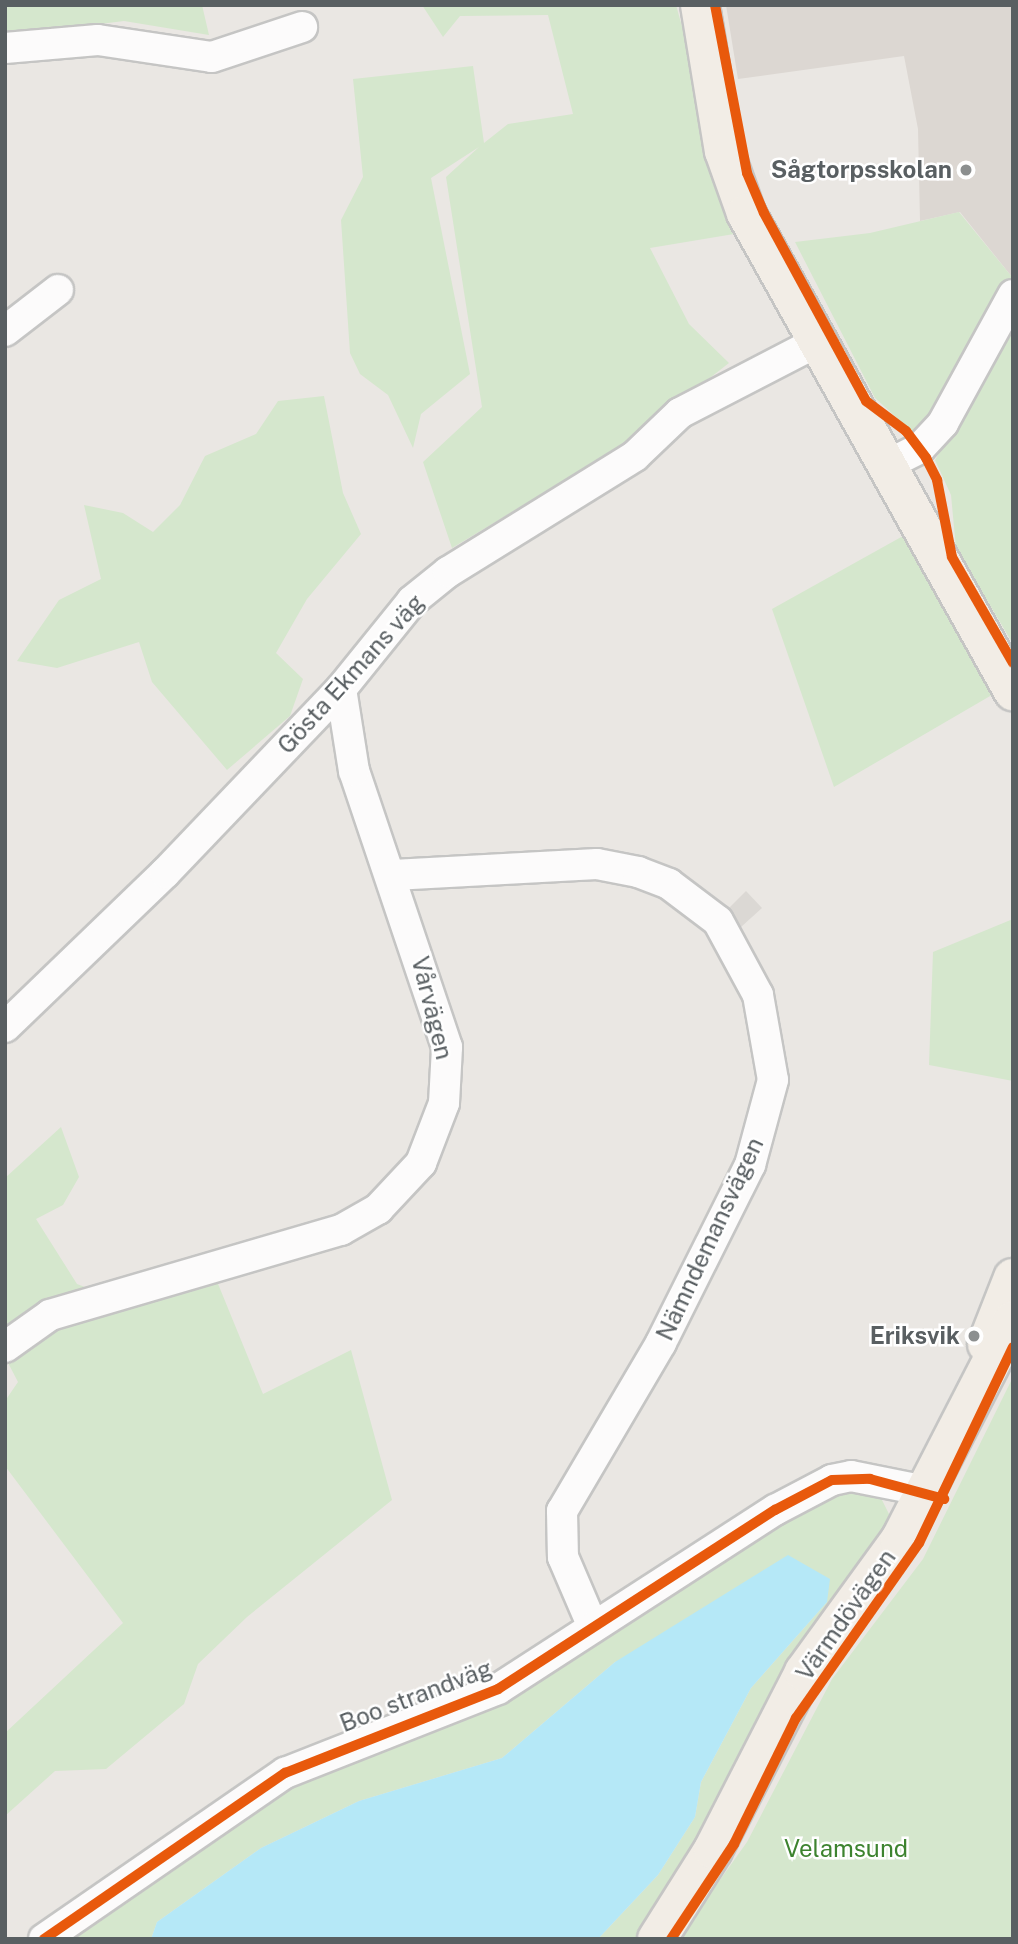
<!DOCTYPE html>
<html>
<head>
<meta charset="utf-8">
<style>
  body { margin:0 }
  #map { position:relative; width:1018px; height:1944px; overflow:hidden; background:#eae7e3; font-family:"Public Sans",sans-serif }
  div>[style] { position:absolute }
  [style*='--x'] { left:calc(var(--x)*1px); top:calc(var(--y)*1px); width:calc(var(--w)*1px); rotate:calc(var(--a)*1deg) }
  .industrial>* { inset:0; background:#dbd8d4 }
  .education>* { inset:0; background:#dcd7d2 }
  .green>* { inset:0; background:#d5e7cd }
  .water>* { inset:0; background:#b5e8f7 }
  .roads { filter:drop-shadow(2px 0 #c5c5c4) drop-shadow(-2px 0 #c5c5c4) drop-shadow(0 2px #c5c5c4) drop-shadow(0 -2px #c5c5c4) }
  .minor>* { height:30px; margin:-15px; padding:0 15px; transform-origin:15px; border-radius:15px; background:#fcfbfb }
  .major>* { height:38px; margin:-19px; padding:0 19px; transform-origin:19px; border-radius:19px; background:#f2ede6 }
  .cycleway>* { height:10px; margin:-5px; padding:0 5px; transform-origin:5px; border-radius:5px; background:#e8590c }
  .dots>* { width:19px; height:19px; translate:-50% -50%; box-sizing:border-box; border:4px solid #fff; border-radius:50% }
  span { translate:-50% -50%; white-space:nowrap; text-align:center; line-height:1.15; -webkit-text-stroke:5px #fff; paint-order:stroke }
  .poi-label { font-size:24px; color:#595f62; font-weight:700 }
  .right { translate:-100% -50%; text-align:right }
  .street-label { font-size:24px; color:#595f62 }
  .park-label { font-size:24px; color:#3d832f }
  .frame { position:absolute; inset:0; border:7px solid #595f62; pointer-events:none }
</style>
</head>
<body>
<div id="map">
  <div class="industrial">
    <i style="clip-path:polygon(746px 891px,762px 908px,741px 927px,726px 911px)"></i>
  </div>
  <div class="education">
    <i style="clip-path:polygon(726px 5px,1013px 5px,1012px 277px,960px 212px,920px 221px,918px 129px,904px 56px,738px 79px)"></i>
  </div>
  <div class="green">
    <i style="clip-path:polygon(5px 5px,202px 5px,209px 35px,124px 21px,5px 36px)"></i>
    <i style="clip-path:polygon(422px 5px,676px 5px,740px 233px,650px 248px,689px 324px,729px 363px,625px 444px,452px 548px,423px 462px,482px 407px,446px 177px,479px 147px,431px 178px,470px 374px,421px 414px,413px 448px,388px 395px,360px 374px,350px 353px,341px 220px,363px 177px,353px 79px,473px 66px,484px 143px,508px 124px,573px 114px,548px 15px,460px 16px,443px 37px)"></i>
    <i style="clip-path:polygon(959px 212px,1012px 277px,936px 416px,917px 436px,875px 398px,795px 242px,870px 233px)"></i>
    <i style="clip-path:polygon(1013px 325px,1013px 644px,956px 548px,951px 495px,935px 460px)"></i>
    <i style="clip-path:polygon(324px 396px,343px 493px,361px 534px,307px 599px,276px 653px,303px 679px,290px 716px,227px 770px,152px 682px,139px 642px,57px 668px,17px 661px,59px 600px,101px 579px,84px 505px,123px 513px,153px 532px,180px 505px,205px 456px,256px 434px,278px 401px)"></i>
    <i style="clip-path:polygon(903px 536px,997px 692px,834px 787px,772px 609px)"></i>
    <i style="clip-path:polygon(1013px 919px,1013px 1081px,929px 1065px,933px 952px)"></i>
    <i style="clip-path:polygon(61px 1127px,79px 1177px,63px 1205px,36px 1219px,77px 1284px,124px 1302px,214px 1274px,263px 1394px,351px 1350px,392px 1500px,247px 1617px,198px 1664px,184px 1704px,106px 1769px,55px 1771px,5px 1816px,5px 1733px,123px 1623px,5px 1466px,5px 1401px,18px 1382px,5px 1357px,5px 1178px)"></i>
    <i style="clip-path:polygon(1013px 1377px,1013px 1939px,678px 1939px,747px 1842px,832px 1679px,923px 1559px)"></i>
    <i style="clip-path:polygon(852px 1484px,880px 1496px,892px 1520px,640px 1939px,598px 1939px,658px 1875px,695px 1817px,701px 1782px,751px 1688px,827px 1602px,615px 1662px,502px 1758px,359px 1801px,261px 1848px,157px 1922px,151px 1939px,55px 1939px,327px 1763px)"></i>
  </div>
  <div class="water">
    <i style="clip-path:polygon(788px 1555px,830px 1579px,827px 1602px,751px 1688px,701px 1782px,695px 1817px,658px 1875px,598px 1939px,151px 1939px,157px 1922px,261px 1848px,359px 1801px,502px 1758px,615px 1662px)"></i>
  </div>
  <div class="roads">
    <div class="minor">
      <i style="--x:5;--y:48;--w:93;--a:-4.9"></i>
      <i style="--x:98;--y:40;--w:115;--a:8.5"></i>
      <i style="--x:212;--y:57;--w:95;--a:-18.4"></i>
      <i style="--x:5;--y:331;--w:67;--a:-37.7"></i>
      <i style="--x:885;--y:466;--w:39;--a:-27"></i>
      <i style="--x:920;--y:448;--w:34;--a:-47"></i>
      <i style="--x:943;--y:423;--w:146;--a:-61.3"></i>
      <i style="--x:393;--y:875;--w:204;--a:-3.1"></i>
      <i style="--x:597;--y:864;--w:42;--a:11"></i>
      <i style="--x:638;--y:872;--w:33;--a:21"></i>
      <i style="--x:669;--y:884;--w:61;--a:37.1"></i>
      <i style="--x:718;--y:921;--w:84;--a:61.6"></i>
      <i style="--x:758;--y:995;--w:86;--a:80"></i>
      <i style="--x:773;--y:1080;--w:88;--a:105.1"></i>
      <i style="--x:750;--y:1165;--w:199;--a:116.6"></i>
      <i style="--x:661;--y:1343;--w:195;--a:120.5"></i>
      <i style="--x:562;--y:1511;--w:46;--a:88.8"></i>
      <i style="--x:563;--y:1557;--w:76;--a:66.8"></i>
      <i style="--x:5;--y:1027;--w:222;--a:-43.9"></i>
      <i style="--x:165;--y:873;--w:255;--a:-46.3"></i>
      <i style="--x:341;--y:689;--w:113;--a:-51.1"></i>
      <i style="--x:412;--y:601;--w:46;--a:-38.9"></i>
      <i style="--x:448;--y:572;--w:220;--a:-31.8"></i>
      <i style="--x:635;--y:456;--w:62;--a:-43.7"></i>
      <i style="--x:680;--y:413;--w:154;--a:-27.4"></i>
      <i style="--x:5;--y:1347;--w:55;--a:-35.4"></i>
      <i style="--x:50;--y:1315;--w:303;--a:-16.3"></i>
      <i style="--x:341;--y:1230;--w:43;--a:-29.6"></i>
      <i style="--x:378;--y:1209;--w:63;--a:-46.9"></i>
      <i style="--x:421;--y:1163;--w:64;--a:-69"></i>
      <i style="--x:444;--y:1103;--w:56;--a:-86.9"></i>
      <i style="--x:447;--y:1047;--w:291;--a:-108.6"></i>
      <i style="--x:354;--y:771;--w:83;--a:-99"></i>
      <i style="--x:44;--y:1939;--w:293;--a:-34.6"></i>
      <i style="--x:285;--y:1773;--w:229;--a:-21.5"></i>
      <i style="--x:498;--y:1689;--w:330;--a:-32.9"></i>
      <i style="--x:775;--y:1510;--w:64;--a:-27.8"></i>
      <i style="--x:832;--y:1480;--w:19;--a:-12"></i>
      <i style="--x:851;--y:1476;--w:76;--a:11.3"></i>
    </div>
    <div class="major">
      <i style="--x:700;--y:5;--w:148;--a:80.7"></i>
      <i style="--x:724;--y:151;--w:66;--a:70.5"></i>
      <i style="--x:746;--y:213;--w:548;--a:60.81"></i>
      <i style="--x:987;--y:1344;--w:71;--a:-68.5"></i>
      <i style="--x:657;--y:1939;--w:105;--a:-57.8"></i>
      <i style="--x:713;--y:1850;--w:200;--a:-62.9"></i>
      <i style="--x:804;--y:1672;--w:163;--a:-54"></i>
      <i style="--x:900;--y:1540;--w:247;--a:-62.8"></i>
    </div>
  </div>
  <div class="cycleway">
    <i style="--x:715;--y:5;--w:171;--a:79.2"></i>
    <i style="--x:747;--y:173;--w:43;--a:67"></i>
    <i style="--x:764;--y:213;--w:214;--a:61.5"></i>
    <i style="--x:866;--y:401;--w:50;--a:36.9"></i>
    <i style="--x:906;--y:431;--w:34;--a:53"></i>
    <i style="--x:926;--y:458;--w:25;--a:63"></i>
    <i style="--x:937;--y:480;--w:78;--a:79"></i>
    <i style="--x:952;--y:557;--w:122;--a:60.1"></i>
    <i style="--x:44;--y:1939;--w:293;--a:-34.6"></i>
    <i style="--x:285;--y:1773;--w:229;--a:-21.5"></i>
    <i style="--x:498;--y:1689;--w:330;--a:-32.9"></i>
    <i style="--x:775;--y:1510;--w:64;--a:-27.8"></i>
    <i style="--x:832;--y:1480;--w:38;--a:-2"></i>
    <i style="--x:870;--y:1479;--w:77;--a:15.1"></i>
    <i style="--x:671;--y:1939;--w:114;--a:-56.4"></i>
    <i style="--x:734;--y:1844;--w:140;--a:-63.8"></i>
    <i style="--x:796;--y:1718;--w:214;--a:-54.9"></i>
    <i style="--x:919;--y:1543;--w:217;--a:-64.4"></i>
  </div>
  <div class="dots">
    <i style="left:966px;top:170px;background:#8c8f8f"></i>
    <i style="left:974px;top:1336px;background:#8c8f8f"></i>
  </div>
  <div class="poi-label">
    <span class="right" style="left:952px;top:170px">Sågtorpsskolan</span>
    <span class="right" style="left:960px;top:1336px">Eriksvik</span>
  </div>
  <div class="street-label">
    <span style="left:351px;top:674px;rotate:-48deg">Gösta Ekmans väg</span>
    <span style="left:432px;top:1008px;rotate:76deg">Vårvägen</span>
    <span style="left:710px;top:1239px;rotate:-65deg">Nämndemansvägen</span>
    <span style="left:846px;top:1615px;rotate:-55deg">Värmdövägen</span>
    <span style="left:416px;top:1696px;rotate:-21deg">Boo strandväg</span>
  </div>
  <div class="park-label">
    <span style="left:846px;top:1849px">Velamsund</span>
  </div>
  <div class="frame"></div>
</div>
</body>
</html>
